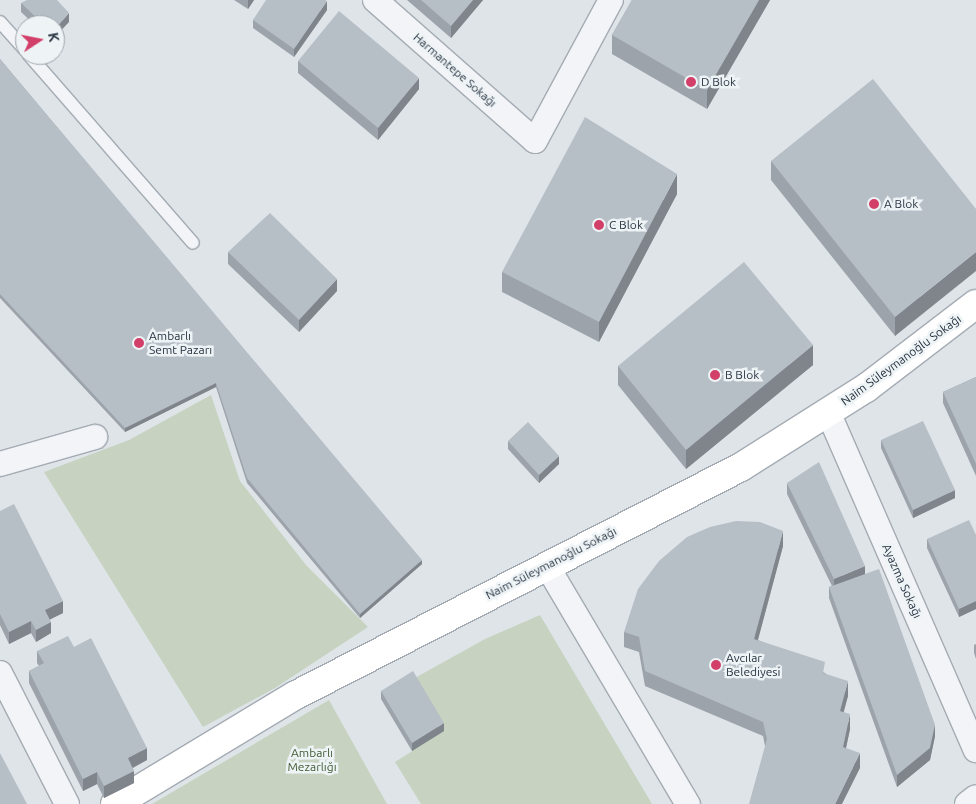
<!DOCTYPE html>
<html>
<head>
<meta charset="utf-8">
<style>
  body { margin:0 }
  #map { position:relative; width:976px; height:804px; overflow:hidden; background:#dfe4e9; font-family:Ubuntu,sans-serif }
  div>[style] { position:absolute }
  [style*='--x'] { left:calc(var(--x)*1px); top:calc(var(--y)*1px); width:calc(var(--w)*1px); rotate:calc(var(--a)*1deg) }
  .green>* { inset:0; background:#c7d3c0 }
  .roads { filter:drop-shadow(1px 0 #a4abb3) drop-shadow(-1px 0 #a4abb3) drop-shadow(0 1px #a4abb3) drop-shadow(0 -1px #a4abb3) }
  .service>* { height:12px; margin:-6px; padding:0 6px; transform-origin:6px; border-radius:6px; background:#f2f4f7 }
  .minor>* { height:24px; margin:-12px; padding:0 12px; transform-origin:12px; border-radius:12px; background:#f2f4f7 }
  .secondary>* { height:28px; margin:-14px; padding:0 14px; transform-origin:14px; border-radius:14px; background:#fff }
  .wall>* { inset:0; background:#9da3aa }
  .shaded-wall>* { inset:0; background:#7f858b }
  .building>* { inset:0; background:#b6bec6 }
  .dots>* { width:14px; height:14px; translate:-50% -50%; box-sizing:border-box; border:2px solid #eef3f6; border-radius:50% }
  span { translate:-50% -50%; white-space:nowrap; text-align:center; line-height:1.15; -webkit-text-stroke:5px #eef3f6; paint-order:stroke }
  .street-label { font-size:12px; color:#273340 }
  .poi-label { font-size:12px; color:#273340 }
  .left { translate:0 -50%; text-align:left }
  .park-label { font-size:12px; color:#415c34 }
  .north { position:absolute; left:15px; top:15px; width:50px; height:50px; box-sizing:border-box; background:#eef3f6; border:1px solid #9ea6ad; border-radius:50%; rotate:79deg; font-size:14px; font-weight:700; line-height:20px; text-align:center; color:#273340 }
  .north::after { content:''; display:block; margin:auto; width:18px; height:22px; background:#d23f68; clip-path:polygon(50% 0,100% 100%,50% 72%,0 100%) }
</style>
</head>
<body>
<div id="map">
  <div class="green">
    <i style="clip-path:polygon(211px 395px,240px 481px,306px 565px,368px 627px,275px 688px,203px 727px,44px 472px,129px 440px)"></i>
    <i style="clip-path:polygon(540px 615px,652px 804px,421px 804px,395px 762px,444px 731px,413px 679px,485px 639px)"></i>
    <i style="clip-path:polygon(329px 700px,387px 804px,152px 804px)"></i>
  </div>
  <div class="roads">
    <div class="service">
      <i style="--x:0;--y:22;--w:38;--a:48"></i>
      <i style="--x:29;--y:55;--w:249;--a:48.9"></i>
    </div>
    <div class="minor">
      <i style="--x:375;--y:0;--w:213;--a:41.4"></i>
      <i style="--x:535;--y:141;--w:160;--a:-61.7"></i>
      <i style="--x:828;--y:412;--w:369;--a:66.4"></i>
      <i style="--x:0;--y:464;--w:99;--a:-15.9"></i>
      <i style="--x:547;--y:566;--w:277;--a:59.4"></i>
      <i style="--x:0;--y:673;--w:147;--a:62.9"></i>
      <i style="--x:967;--y:804;--w:11;--a:-38"></i>
    </div>
    <div class="secondary">
      <i style="--x:115;--y:804;--w:211;--a:-31.1"></i>
      <i style="--x:296;--y:695;--w:500;--a:-27.13"></i>
      <i style="--x:741;--y:467;--w:148;--a:-32.3"></i>
      <i style="--x:866;--y:388;--w:138;--a:-37.4"></i>
    </div>
  </div>
  <div class="wall">
    <i style="clip-path:polygon(234px 0,254px 0,248px 9px)"></i>
    <i style="clip-path:polygon(407px 0,483px 0,451px 38px)"></i>
    <i style="clip-path:polygon(632px 0,770px 0,707px 109px,612px 54px,612px 35px)"></i>
    <i style="clip-path:polygon(21px 3px,69px 22px,55px 25px,35px 25px,21px 12px)"></i>
    <i style="clip-path:polygon(327px 10px,294px 57px,253px 28px,253px 20px)"></i>
    <i style="clip-path:polygon(0 59px,422px 564px,360px 618px,247px 483px,216px 387px,125px 432px,0 298px)"></i>
    <i style="clip-path:polygon(298px 61px,419px 89px,378px 140px,298px 73px)"></i>
    <i style="clip-path:polygon(771px 161px,976px 209px,895px 336px,771px 180px)"></i>
    <i style="clip-path:polygon(677px 194px,599px 342px,502px 292px,502px 272px)"></i>
    <i style="clip-path:polygon(228px 252px,337px 291px,299px 332px,228px 264px)"></i>
    <i style="clip-path:polygon(813px 365px,686px 469px,618px 385px,618px 366px)"></i>
    <i style="clip-path:polygon(976px 377px,976px 476px,943px 403px,943px 392px)"></i>
    <i style="clip-path:polygon(881px 440px,955px 498px,913px 518px,881px 448px)"></i>
    <i style="clip-path:polygon(508px 441px,559px 464px,539px 483px,508px 449px)"></i>
    <i style="clip-path:polygon(787px 483px,935px 736px,930px 760px,897px 787px,829px 598px,829px 587px,832px 586px,787px 494px)"></i>
    <i style="clip-path:polygon(0 511px,63px 613px,50px 619px,51px 633px,36px 642px,31px 633px,9px 644px,0 625px)"></i>
    <i style="clip-path:polygon(976px 535px,976px 609px,959px 617px,927px 548px,927px 539px)"></i>
    <i style="clip-path:polygon(783px 546px,758px 640px,825px 673px,848px 696px,843px 712px,850px 729px,846px 748px,860px 768px,765px 746px,763px 736px,645px 686px,639px 652px,624px 647px,624px 632px)"></i>
    <i style="clip-path:polygon(976px 644px,976px 659px,974px 653px,974px 645px)"></i>
    <i style="clip-path:polygon(74px 647px,147px 760px,133px 768px,134px 783px,104px 798px,97px 784px,83px 791px,29px 683px,29px 671px,39px 666px,37px 663px,37px 651px)"></i>
    <i style="clip-path:polygon(381px 691px,444px 731px,412px 751px,381px 699px)"></i>
  </div>
  <div class="shaded-wall">
    <i style="clip-path:polygon(248px 0,254px 0,248px 9px)"></i>
    <i style="clip-path:polygon(473px 0,483px 0,451px 38px,451px 26px)"></i>
    <i style="clip-path:polygon(759px 0,770px 0,707px 109px,707px 90px)"></i>
    <i style="clip-path:polygon(327px 1px,327px 10px,294px 57px,294px 49px)"></i>
    <i style="clip-path:polygon(69px 13px,69px 22px,55px 37px,55px 29px)"></i>
    <i style="clip-path:polygon(419px 78px,419px 89px,378px 140px,378px 128px)"></i>
    <i style="clip-path:polygon(677px 174px,677px 194px,599px 342px,599px 322px)"></i>
    <i style="clip-path:polygon(976px 252px,976px 271px,895px 336px,895px 317px)"></i>
    <i style="clip-path:polygon(337px 279px,337px 291px,299px 332px,299px 320px)"></i>
    <i style="clip-path:polygon(813px 345px,813px 365px,686px 469px,686px 450px)"></i>
    <i style="clip-path:polygon(216px 383px,216px 387px,125px 432px,125px 428px)"></i>
    <i style="clip-path:polygon(559px 456px,559px 464px,539px 483px,539px 475px)"></i>
    <i style="clip-path:polygon(955px 490px,955px 498px,913px 518px,913px 510px)"></i>
    <i style="clip-path:polygon(783px 531px,783px 546px,754px 654px,754px 639px)"></i>
    <i style="clip-path:polygon(422px 560px,422px 564px,360px 618px,360px 614px)"></i>
    <i style="clip-path:polygon(865px 566px,865px 578px,834px 591px,834px 579px)"></i>
    <i style="clip-path:polygon(63px 601px,63px 613px,45px 622px,45px 610px)"></i>
    <i style="clip-path:polygon(976px 601px,976px 609px,959px 617px,959px 609px)"></i>
    <i style="clip-path:polygon(31px 621px,31px 633px,9px 644px,9px 632px)"></i>
    <i style="clip-path:polygon(51px 622px,51px 633px,36px 642px,36px 630px)"></i>
    <i style="clip-path:polygon(848px 681px,848px 696px,840px 726px,840px 711px)"></i>
    <i style="clip-path:polygon(850px 714px,850px 729px,843px 762px,843px 747px)"></i>
    <i style="clip-path:polygon(444px 723px,444px 731px,412px 751px,412px 743px)"></i>
    <i style="clip-path:polygon(935px 725px,935px 736px,930px 760px,897px 787px,897px 775px)"></i>
    <i style="clip-path:polygon(147px 748px,147px 760px,128px 770px,128px 758px)"></i>
    <i style="clip-path:polygon(860px 753px,860px 768px,842px 804px,835px 804px)"></i>
    <i style="clip-path:polygon(134px 771px,134px 783px,104px 798px,104px 786px)"></i>
    <i style="clip-path:polygon(97px 772px,97px 784px,83px 791px,83px 779px)"></i>
  </div>
  <div class="building">
    <i style="clip-path:polygon(27px 0,57px 0,69px 13px,55px 29px,55px 25px,44px 25px,21px 3px)"></i>
    <i style="clip-path:polygon(266px 0,325px 0,327px 1px,294px 49px,253px 20px)"></i>
    <i style="clip-path:polygon(421px 0,473px 0,451px 26px)"></i>
    <i style="clip-path:polygon(632px 0,759px 0,707px 90px,612px 35px)"></i>
    <i style="clip-path:polygon(339px 11px,419px 78px,378px 128px,298px 61px)"></i>
    <i style="clip-path:polygon(0 59px,422px 560px,360px 614px,247px 478px,216px 383px,125px 428px,0 294px)"></i>
    <i style="clip-path:polygon(873px 79px,976px 209px,976px 252px,895px 317px,771px 161px)"></i>
    <i style="clip-path:polygon(585px 117px,677px 174px,599px 322px,502px 272px)"></i>
    <i style="clip-path:polygon(270px 213px,337px 279px,299px 320px,228px 252px)"></i>
    <i style="clip-path:polygon(744px 262px,813px 345px,686px 450px,618px 366px)"></i>
    <i style="clip-path:polygon(976px 377px,976px 464px,943px 392px)"></i>
    <i style="clip-path:polygon(923px 421px,955px 490px,913px 510px,881px 440px)"></i>
    <i style="clip-path:polygon(528px 422px,559px 456px,539px 475px,508px 441px)"></i>
    <i style="clip-path:polygon(819px 462px,865px 566px,834px 579px,787px 483px)"></i>
    <i style="clip-path:polygon(14px 504px,63px 601px,45px 610px,51px 622px,36px 630px,31px 621px,9px 632px,0 614px,0 511px)"></i>
    <i style="clip-path:polygon(969px 520px,976px 535px,976px 601px,959px 609px,927px 539px)"></i>
    <i style="clip-path:polygon(736px 521px,760px 522px,783px 531px,754px 639px,825px 662px,823px 673px,848px 681px,840px 711px,850px 714px,843px 747px,860px 753px,835px 804px,749px 804px,767px 739px,763px 722px,645px 671px,639px 637px,624px 632px,638px 589px,659px 561px,687px 537px,710px 527px)"></i>
    <i style="clip-path:polygon(879px 569px,935px 725px,930px 748px,897px 775px,829px 587px)"></i>
    <i style="clip-path:polygon(68px 636px,74px 647px,91px 638px,147px 748px,128px 758px,134px 771px,104px 786px,97px 772px,83px 779px,29px 671px,44px 663px,37px 651px)"></i>
    <i style="clip-path:polygon(413px 671px,444px 723px,412px 743px,381px 691px)"></i>
    <i style="clip-path:polygon(0 753px,27px 804px,0 804px)"></i>
  </div>
  <div class="dots">
    <i style="left:691px;top:82px;background:#d23f68"></i>
    <i style="left:874px;top:204px;background:#d23f68"></i>
    <i style="left:599px;top:225px;background:#d23f68"></i>
    <i style="left:139px;top:343px;background:#d23f68"></i>
    <i style="left:715px;top:375px;background:#d23f68"></i>
    <i style="left:716px;top:665px;background:#d23f68"></i>
  </div>
  <div class="street-label">
    <span style="left:455px;top:70px;rotate:41deg">Harmantepe Sokağı</span>
    <span style="left:901px;top:360px;rotate:-36deg">Naim Süleymanoğlu Sokağı</span>
    <span style="left:551px;top:563px;rotate:-27deg">Naim Süleymanoğlu Sokağı</span>
    <span style="left:902px;top:581px;rotate:66deg">Ayazma Sokağı</span>
  </div>
  <div class="poi-label">
    <span class="left" style="left:701px;top:82px">D Blok</span>
    <span class="left" style="left:884px;top:204px">A Blok</span>
    <span class="left" style="left:609px;top:225px">C Blok</span>
    <span class="left" style="left:149px;top:343px">Ambarlı<br>Semt Pazarı</span>
    <span class="left" style="left:725px;top:375px">B Blok</span>
    <span class="left" style="left:726px;top:665px">Avcılar<br>Belediyesi</span>
  </div>
  <div class="park-label">
    <span style="left:312px;top:760px">Ambarlı<br>Mezarlığı</span>
  </div>
  <div class="north">K</div>
</div>
</body>
</html>
